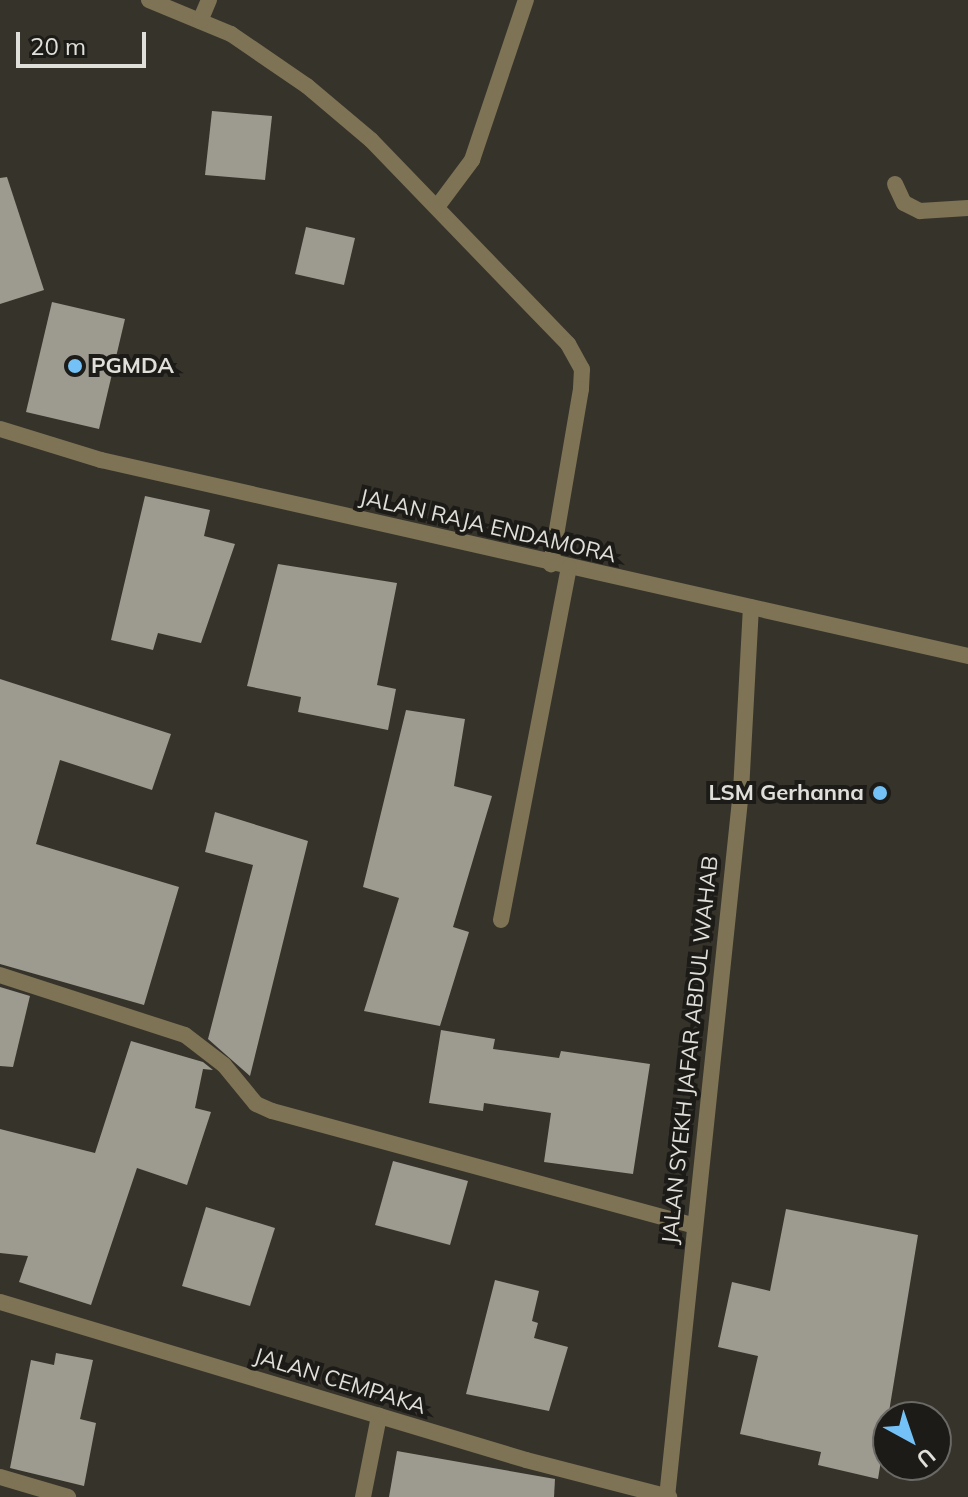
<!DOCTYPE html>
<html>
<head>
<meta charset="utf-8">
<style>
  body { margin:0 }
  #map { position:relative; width:968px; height:1497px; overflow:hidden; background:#36332b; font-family:Mulish,sans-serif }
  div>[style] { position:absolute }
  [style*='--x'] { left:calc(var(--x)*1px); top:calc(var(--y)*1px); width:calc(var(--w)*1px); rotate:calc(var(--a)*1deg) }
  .building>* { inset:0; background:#9d9a90 }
  .street>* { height:16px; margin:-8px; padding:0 8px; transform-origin:8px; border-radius:8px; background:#7e7355 }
  .dots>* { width:22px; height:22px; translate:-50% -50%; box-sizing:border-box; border:4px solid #1c1b17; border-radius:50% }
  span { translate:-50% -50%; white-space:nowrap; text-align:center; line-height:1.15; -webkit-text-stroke:8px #1c1b17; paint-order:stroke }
  .poi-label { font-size:22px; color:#e0dfd9; font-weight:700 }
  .left { translate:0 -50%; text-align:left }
  .right { translate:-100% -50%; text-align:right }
  .street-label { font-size:22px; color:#e0dfd9 }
  .north { position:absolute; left:872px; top:1401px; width:80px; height:80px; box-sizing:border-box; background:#1c1b17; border:2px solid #6a6965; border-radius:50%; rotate:140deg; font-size:22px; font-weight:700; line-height:32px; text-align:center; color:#e0dfd9 }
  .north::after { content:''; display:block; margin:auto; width:28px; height:36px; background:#73c1f6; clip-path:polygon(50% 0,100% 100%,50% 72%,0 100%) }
  .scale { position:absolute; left:16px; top:32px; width:130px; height:36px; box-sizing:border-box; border:4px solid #e0dfd9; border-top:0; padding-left:10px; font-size:24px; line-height:28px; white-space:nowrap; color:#e0dfd9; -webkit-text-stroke:6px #1c1b17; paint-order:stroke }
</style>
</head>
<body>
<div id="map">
  <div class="building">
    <i style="clip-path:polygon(212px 111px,272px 116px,265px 180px,205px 175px)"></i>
    <i style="clip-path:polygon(7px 177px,44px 290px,0 304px,0 178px)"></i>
    <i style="clip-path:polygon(306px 227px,355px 238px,344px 285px,295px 274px)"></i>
    <i style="clip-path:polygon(52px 302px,125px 319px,99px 429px,26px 412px)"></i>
    <i style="clip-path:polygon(145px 496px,210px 510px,204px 536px,235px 544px,201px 643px,158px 633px,153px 650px,111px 640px)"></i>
    <i style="clip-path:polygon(278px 564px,397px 583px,377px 685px,396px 689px,388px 730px,298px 712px,301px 697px,247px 686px)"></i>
    <i style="clip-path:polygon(0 679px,171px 734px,152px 790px,60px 760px,36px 844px,179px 887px,144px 1005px,0 964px)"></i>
    <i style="clip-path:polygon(406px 710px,465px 719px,454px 786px,492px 796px,453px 927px,469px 932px,440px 1026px,364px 1011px,399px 898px,363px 887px)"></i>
    <i style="clip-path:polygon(215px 812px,308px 841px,250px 1076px,208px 1039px,253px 865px,205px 852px)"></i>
    <i style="clip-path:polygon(0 987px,30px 996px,13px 1067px,0 1066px)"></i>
    <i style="clip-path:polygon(441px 1030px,495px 1039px,493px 1049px,559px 1058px,561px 1051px,650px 1064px,633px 1174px,544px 1162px,551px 1113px,484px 1103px,483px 1111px,429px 1103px)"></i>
    <i style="clip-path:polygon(131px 1041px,203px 1062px,213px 1070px,203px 1069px,195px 1108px,211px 1112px,187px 1185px,137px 1168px,91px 1305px,19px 1282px,28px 1256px,0 1253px,0 1129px,95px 1153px)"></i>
    <i style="clip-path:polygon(393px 1161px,468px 1181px,450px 1245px,375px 1225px)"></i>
    <i style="clip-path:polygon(206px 1207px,275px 1228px,250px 1306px,182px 1286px)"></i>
    <i style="clip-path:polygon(786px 1209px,918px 1235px,878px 1479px,818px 1465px,821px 1452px,740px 1434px,758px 1356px,718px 1347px,732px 1282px,770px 1291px)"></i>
    <i style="clip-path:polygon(495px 1280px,539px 1291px,532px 1321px,538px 1323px,534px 1338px,568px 1347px,549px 1411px,466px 1394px)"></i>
    <i style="clip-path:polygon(56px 1353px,93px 1360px,80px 1419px,96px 1423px,84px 1486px,10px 1468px,31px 1360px,54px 1365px)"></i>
    <i style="clip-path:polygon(397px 1451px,555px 1479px,554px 1497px,389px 1497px)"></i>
  </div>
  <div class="street">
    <i style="--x:149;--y:0;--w:89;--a:22.5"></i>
    <i style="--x:231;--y:34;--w:92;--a:34.4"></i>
    <i style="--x:307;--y:86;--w:84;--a:40.2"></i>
    <i style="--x:371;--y:140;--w:284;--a:46"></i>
    <i style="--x:568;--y:344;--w:29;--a:61"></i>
    <i style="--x:582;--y:369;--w:20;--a:93"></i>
    <i style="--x:581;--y:389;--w:178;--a:99.7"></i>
    <i style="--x:200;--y:21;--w:23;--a:-67"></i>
    <i style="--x:895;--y:184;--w:21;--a:65"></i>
    <i style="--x:904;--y:203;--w:18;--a:27"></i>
    <i style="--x:920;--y:211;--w:48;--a:-3.6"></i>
    <i style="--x:437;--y:207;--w:59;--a:-53.3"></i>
    <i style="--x:472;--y:160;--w:169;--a:-71.4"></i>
    <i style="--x:0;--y:429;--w:106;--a:17.1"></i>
    <i style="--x:101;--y:460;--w:889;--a:12.74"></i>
    <i style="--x:501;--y:920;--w:359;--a:-79.1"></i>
    <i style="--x:0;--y:975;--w:194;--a:18"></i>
    <i style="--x:185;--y:1035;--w:49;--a:37.6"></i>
    <i style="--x:224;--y:1065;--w:50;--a:50.6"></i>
    <i style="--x:256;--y:1104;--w:17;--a:24"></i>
    <i style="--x:272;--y:1111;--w:435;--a:15.2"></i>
    <i style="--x:0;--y:1302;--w:549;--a:16.72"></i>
    <i style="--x:526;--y:1460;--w:148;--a:14.5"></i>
    <i style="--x:0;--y:1477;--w:71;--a:16.4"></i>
    <i style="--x:363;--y:1497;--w:83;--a:-78.8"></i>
    <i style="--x:667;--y:1497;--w:710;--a:-84.02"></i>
    <i style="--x:741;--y:791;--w:184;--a:-86.9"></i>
  </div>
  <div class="dots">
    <i style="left:75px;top:366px;background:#73c1f6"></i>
    <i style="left:880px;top:793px;background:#73c1f6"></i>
  </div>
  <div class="poi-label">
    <span class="left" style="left:91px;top:366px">PGMDA</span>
    <span class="right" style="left:864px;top:793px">LSM Gerhanna</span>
  </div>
  <div class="street-label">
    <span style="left:488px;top:526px;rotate:13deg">JALAN RAJA ENDAMORA</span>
    <span style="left:690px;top:1050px;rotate:-84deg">JALAN SYEKH JAFAR ABDUL WAHAB</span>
    <span style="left:340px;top:1381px;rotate:17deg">JALAN CEMPAKA</span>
  </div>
  <div class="north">U</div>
  <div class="scale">20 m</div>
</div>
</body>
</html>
